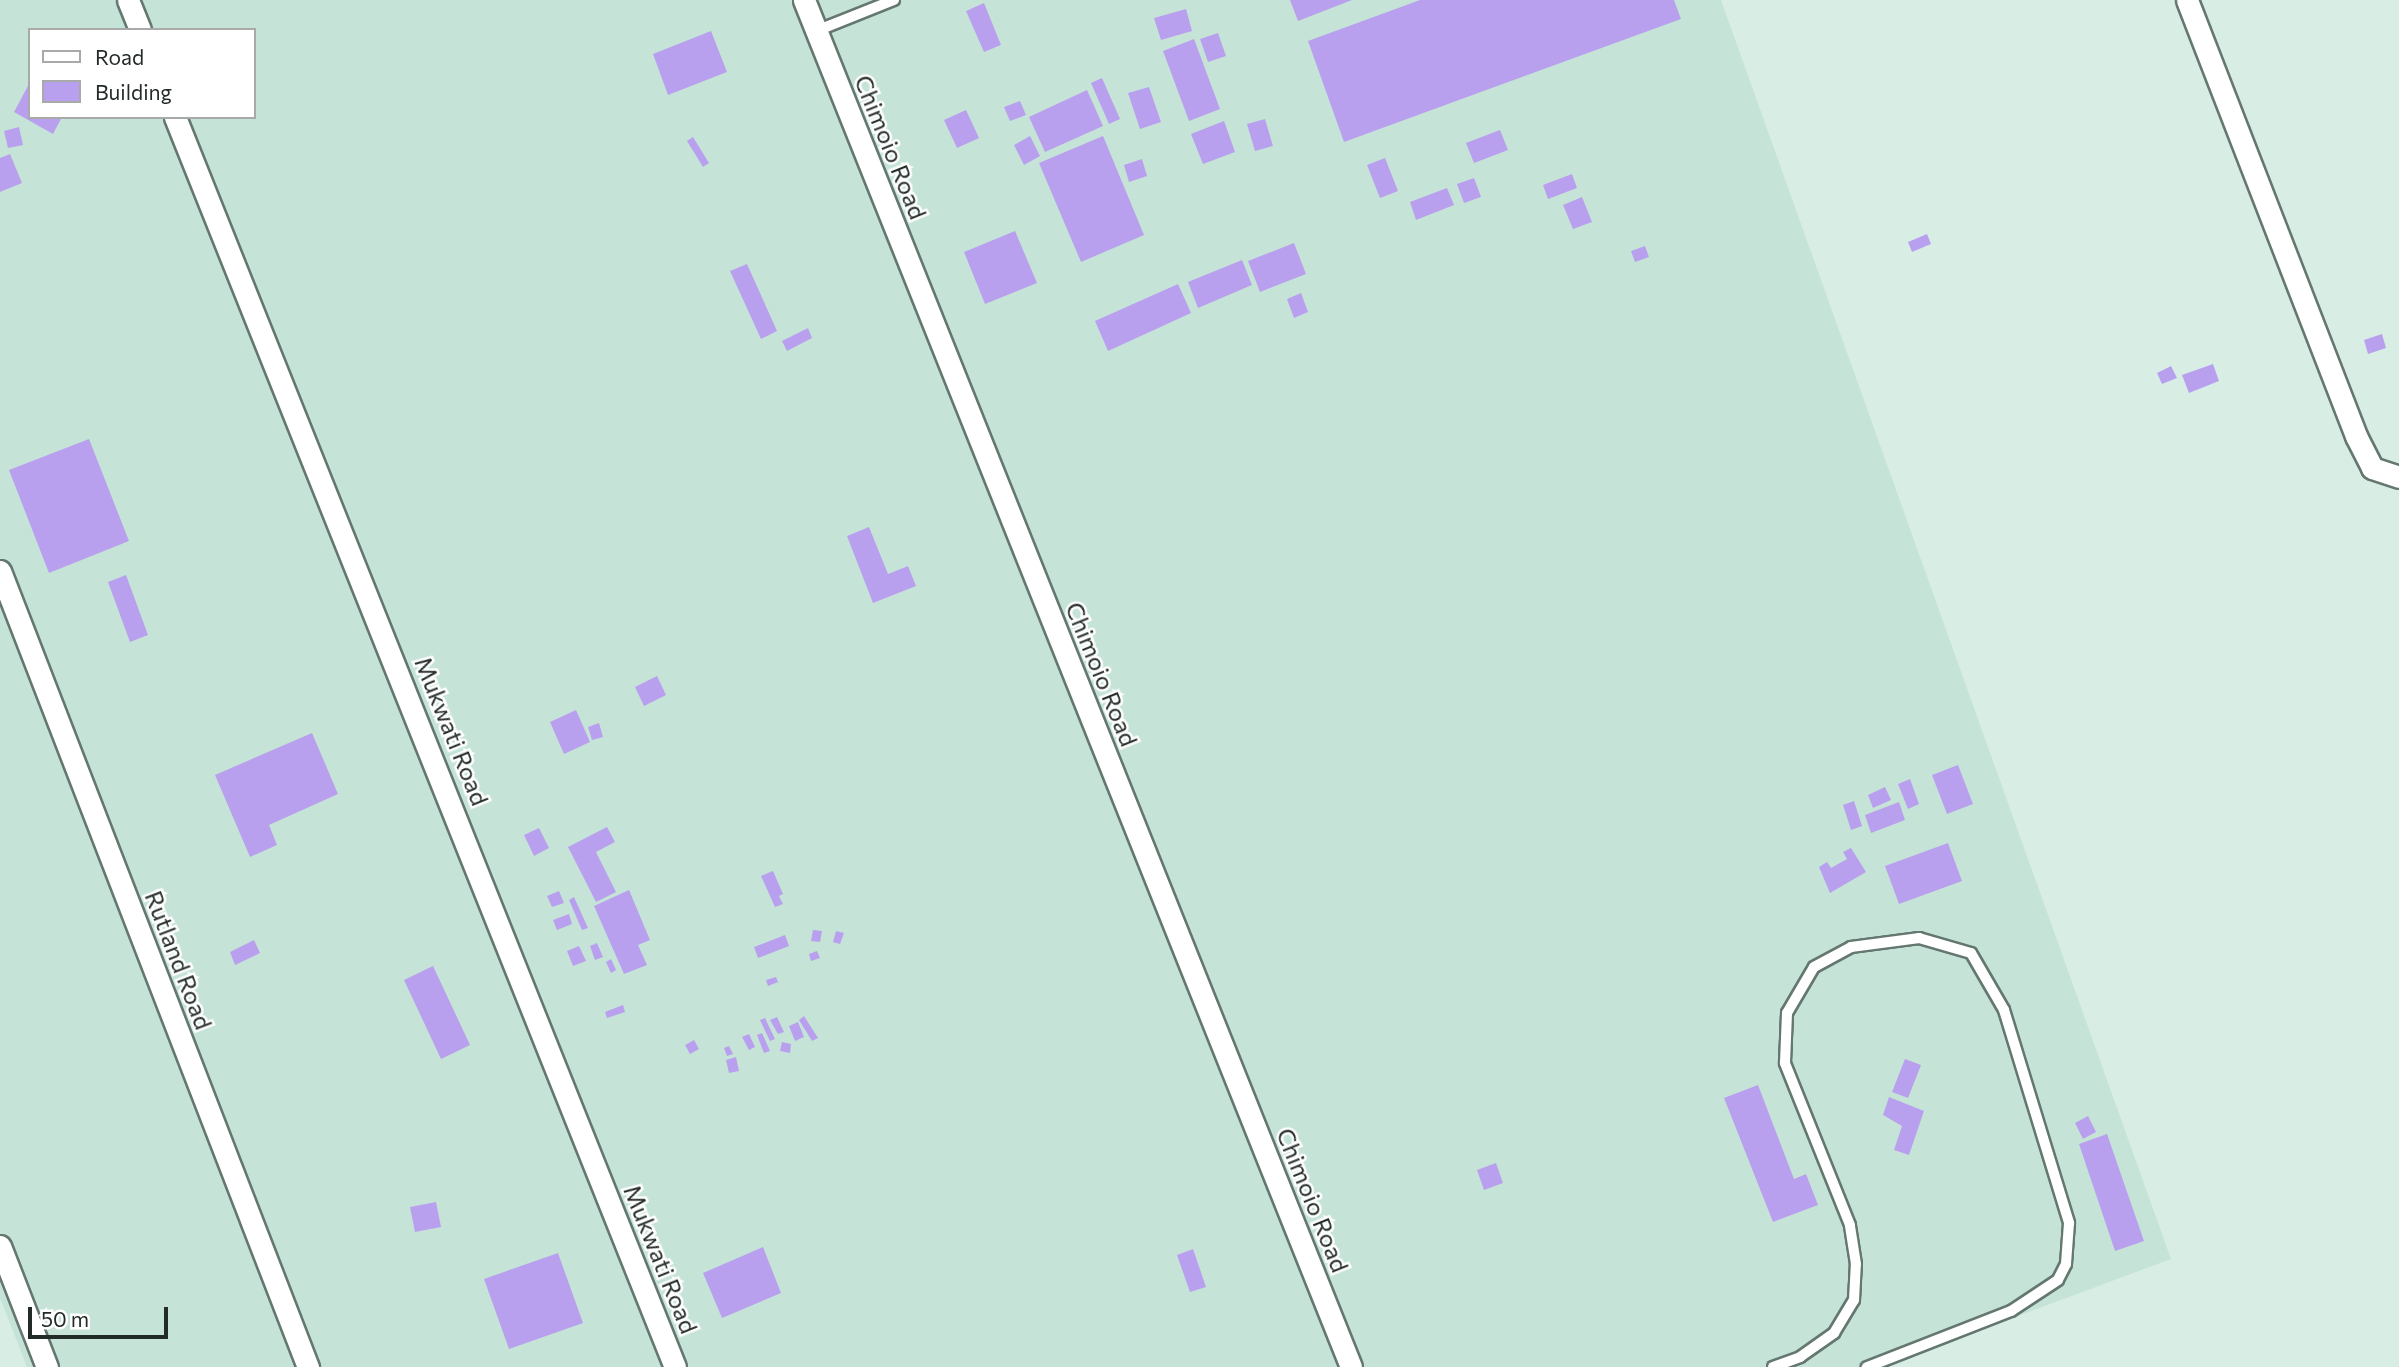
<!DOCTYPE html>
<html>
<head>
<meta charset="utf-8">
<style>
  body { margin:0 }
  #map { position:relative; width:2399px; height:1367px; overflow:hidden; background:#d8eee5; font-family:Commissioner,sans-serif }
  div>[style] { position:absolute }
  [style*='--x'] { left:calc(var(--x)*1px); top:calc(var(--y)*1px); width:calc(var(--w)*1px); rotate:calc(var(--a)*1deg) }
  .built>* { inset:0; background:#c6e3d7 }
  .building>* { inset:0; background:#b9a0ef }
  .roads { filter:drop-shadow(2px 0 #647770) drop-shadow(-2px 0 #647770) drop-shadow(0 2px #647770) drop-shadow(0 -2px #647770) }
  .service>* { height:10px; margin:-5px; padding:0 5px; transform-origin:5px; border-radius:5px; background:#fff }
  .minor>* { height:21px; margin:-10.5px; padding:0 10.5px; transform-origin:10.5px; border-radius:10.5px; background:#fff }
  span { translate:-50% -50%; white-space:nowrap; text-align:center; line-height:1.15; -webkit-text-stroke:5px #fff; paint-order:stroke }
  .street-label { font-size:24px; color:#232b28 }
  .legend { position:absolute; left:28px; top:28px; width:228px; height:91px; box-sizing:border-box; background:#fff; border:2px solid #a7aaa9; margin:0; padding:9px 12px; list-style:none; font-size:21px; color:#232b28 }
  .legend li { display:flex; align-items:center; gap:14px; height:35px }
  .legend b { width:35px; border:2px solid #a7aaa9 }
  .scale { position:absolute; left:28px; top:1307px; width:140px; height:32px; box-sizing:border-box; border:4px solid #232b28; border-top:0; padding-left:9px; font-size:21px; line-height:24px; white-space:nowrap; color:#232b28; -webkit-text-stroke:5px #fff; paint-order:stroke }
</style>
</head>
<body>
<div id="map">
  <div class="built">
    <i style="clip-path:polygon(evenodd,0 0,1721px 0,2171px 1259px,1881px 1367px,27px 1367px,0 1298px,0 0,30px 30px,254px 30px,254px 117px,30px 117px,30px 30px)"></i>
  </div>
  <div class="building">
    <i style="clip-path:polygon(1290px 0,1352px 0,1298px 21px)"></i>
    <i style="clip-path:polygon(1420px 0,1674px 0,1681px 19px,1344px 142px,1308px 41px)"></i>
    <i style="clip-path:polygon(984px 3px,1001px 45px,984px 52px,966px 11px)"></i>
    <i style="clip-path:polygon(1186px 9px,1192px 31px,1161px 40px,1154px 18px)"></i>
    <i style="clip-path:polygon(711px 31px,727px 72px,668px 95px,653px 54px)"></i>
    <i style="clip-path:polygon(1218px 33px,1226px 56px,1208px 62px,1200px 39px)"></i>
    <i style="clip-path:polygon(1194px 39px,1220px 109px,1189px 121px,1163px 51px)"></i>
    <i style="clip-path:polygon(1102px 78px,1120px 119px,1109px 124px,1091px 83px)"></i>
    <i style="clip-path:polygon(30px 82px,30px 117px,62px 117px,53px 134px,14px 112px)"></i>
    <i style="clip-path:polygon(1149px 87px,1161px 122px,1140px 129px,1128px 93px)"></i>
    <i style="clip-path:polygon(1087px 90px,1103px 126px,1045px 152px,1029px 117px)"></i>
    <i style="clip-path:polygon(1020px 101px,1026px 115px,1010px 121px,1004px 107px)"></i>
    <i style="clip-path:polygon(966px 110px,979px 138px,957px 148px,944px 120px)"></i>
    <i style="clip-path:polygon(1265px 119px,1273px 146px,1255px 151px,1247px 124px)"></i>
    <i style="clip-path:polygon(1224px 121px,1235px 152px,1203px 164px,1191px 134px)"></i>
    <i style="clip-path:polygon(19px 127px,23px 145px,8px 148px,4px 131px)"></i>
    <i style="clip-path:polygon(1500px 130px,1508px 150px,1474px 163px,1466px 143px)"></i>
    <i style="clip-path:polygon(1030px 136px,1040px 156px,1024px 165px,1014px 145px)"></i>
    <i style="clip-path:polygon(1103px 136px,1144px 235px,1081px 262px,1039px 163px)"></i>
    <i style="clip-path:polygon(693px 137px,709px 163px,703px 167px,687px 141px)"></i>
    <i style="clip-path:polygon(10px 154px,22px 183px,0 192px,0 158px)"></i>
    <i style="clip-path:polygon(1385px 158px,1398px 191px,1380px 198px,1367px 165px)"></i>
    <i style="clip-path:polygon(1142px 159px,1147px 176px,1129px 182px,1124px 165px)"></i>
    <i style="clip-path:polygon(1572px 174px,1577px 188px,1548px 199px,1543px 185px)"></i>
    <i style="clip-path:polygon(1474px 178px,1481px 197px,1464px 203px,1457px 184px)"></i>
    <i style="clip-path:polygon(1447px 188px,1454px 205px,1416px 220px,1410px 202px)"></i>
    <i style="clip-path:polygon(1582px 197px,1592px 222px,1573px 229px,1563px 205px)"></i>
    <i style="clip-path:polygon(1015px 231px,1037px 283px,985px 304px,964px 252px)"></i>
    <i style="clip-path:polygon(1927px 234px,1931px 244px,1912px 252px,1908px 242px)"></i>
    <i style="clip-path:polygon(1294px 243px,1306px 274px,1260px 292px,1248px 261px)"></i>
    <i style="clip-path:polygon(1645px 246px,1649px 257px,1635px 262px,1631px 251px)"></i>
    <i style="clip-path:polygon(1242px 260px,1252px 285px,1198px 308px,1188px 282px)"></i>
    <i style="clip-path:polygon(747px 264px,777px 331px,761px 339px,730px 271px)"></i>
    <i style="clip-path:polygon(1178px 284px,1191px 313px,1108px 351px,1095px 321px)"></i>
    <i style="clip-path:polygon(1301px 293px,1308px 312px,1294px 318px,1287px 299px)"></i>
    <i style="clip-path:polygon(808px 328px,812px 338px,787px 351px,782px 341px)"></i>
    <i style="clip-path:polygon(2382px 334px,2386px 348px,2368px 354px,2364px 340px)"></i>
    <i style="clip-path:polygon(2213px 364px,2219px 381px,2189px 393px,2182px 375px)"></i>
    <i style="clip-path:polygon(2171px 366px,2177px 378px,2162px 384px,2157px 373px)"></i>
    <i style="clip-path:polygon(89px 439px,129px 541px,49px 573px,9px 470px)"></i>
    <i style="clip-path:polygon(869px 527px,888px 574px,908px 566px,916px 586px,873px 603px,847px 536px)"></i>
    <i style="clip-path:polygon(126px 575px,148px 635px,130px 642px,108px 582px)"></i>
    <i style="clip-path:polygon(657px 676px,666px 695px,644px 706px,635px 687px)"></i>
    <i style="clip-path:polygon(576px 710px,590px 742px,564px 754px,550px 722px)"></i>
    <i style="clip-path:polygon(599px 723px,603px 737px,592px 740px,588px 727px)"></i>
    <i style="clip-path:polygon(312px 733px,338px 794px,269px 825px,277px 845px,250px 857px,215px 775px)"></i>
    <i style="clip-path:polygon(1958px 765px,1973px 804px,1947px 814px,1932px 775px)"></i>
    <i style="clip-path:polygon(1910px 779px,1919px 804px,1908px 809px,1898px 784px)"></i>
    <i style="clip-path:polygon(1885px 787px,1891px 800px,1873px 808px,1868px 795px)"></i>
    <i style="clip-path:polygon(1854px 801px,1862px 826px,1851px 830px,1843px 805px)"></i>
    <i style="clip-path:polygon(1899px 802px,1905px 820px,1871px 833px,1865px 815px)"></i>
    <i style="clip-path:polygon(607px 827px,615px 842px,596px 852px,616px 892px,596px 902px,568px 847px)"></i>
    <i style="clip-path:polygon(539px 828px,549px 848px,534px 856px,524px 835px)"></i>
    <i style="clip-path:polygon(1948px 843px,1962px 881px,1899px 904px,1885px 866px)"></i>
    <i style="clip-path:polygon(1851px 848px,1866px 872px,1830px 893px,1819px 867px,1827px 862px,1831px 868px,1847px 859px,1843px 852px)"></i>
    <i style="clip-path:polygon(773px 871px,783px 894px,779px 896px,783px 904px,775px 907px,761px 876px)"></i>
    <i style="clip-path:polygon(629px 890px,650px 940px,638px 945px,647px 965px,624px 974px,594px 906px)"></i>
    <i style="clip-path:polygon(559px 891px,564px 903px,552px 907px,547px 896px)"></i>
    <i style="clip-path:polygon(574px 897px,588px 928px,582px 930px,569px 900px)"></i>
    <i style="clip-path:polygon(569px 914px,572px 924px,557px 930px,553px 920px)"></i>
    <i style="clip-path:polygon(813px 930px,822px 931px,820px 942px,811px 941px)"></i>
    <i style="clip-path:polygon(836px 931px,844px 933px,840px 944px,833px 942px)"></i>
    <i style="clip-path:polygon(785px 935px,789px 946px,758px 958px,754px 947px)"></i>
    <i style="clip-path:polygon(254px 940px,260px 953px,235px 965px,230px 952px)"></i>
    <i style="clip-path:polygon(597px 943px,603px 957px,595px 960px,590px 946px)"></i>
    <i style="clip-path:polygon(579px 946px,586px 961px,573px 966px,567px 951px)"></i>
    <i style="clip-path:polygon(817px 951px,820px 958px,811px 961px,809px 954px)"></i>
    <i style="clip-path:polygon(611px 959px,616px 970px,611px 973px,606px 962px)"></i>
    <i style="clip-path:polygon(433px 966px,470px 1045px,441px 1059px,404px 980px)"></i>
    <i style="clip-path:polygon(776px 977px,778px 982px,768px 986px,766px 980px)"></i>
    <i style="clip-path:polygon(623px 1005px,625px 1012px,607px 1018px,605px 1012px)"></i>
    <i style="clip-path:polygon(804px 1016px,818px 1038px,812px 1041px,799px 1020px)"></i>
    <i style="clip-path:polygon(777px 1017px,784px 1032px,778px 1034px,770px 1020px)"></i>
    <i style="clip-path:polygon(765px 1018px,775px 1039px,770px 1041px,760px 1020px)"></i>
    <i style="clip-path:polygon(798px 1022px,804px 1037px,795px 1041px,789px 1026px)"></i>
    <i style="clip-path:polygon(762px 1033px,770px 1051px,764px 1053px,757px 1035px)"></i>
    <i style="clip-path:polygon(749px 1034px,755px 1047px,749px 1050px,742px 1037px)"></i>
    <i style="clip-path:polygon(694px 1040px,699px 1049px,690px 1054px,685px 1045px)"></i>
    <i style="clip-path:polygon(782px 1042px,791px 1044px,790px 1053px,780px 1051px)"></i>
    <i style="clip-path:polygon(729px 1046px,733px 1054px,727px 1056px,724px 1048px)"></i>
    <i style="clip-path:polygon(736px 1057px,739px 1071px,729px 1073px,726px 1060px)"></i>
    <i style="clip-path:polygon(1905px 1059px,1921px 1065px,1908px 1098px,1892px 1092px)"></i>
    <i style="clip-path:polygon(1758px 1085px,1794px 1179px,1806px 1174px,1818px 1205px,1773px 1222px,1724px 1098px)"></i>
    <i style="clip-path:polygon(1889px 1097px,1924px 1111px,1909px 1155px,1894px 1150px,1902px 1126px,1883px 1115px)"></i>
    <i style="clip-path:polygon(2088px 1116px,2096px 1132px,2083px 1139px,2075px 1123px)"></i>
    <i style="clip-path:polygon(2107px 1134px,2144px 1241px,2115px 1251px,2079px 1144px)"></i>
    <i style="clip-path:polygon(1496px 1163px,1503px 1183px,1484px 1190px,1477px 1170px)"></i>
    <i style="clip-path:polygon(436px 1202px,441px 1227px,415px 1232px,410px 1207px)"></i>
    <i style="clip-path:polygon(763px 1247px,781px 1293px,722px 1318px,703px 1273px)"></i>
    <i style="clip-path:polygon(1193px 1249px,1206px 1287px,1190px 1292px,1177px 1255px)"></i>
    <i style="clip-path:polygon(558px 1253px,583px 1323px,509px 1349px,484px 1279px)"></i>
  </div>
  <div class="roads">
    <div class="service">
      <i style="--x:816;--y:31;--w:84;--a:-21.7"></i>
      <i style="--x:1773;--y:1367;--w:29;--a:-20"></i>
      <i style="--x:1800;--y:1357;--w:42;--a:-35.2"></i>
      <i style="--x:1834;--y:1333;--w:39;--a:-59"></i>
      <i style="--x:1854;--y:1300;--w:36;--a:-87"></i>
      <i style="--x:1856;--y:1264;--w:39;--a:-99"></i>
      <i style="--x:1850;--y:1225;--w:175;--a:-111.9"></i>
      <i style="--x:1785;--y:1063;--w:50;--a:-87.7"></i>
      <i style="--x:1787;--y:1013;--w:53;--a:-59.6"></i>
      <i style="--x:1814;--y:967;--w:42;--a:-28.4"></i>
      <i style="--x:1851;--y:947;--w:69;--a:-7.5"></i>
      <i style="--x:1919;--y:938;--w:54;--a:16.1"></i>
      <i style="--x:1971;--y:953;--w:66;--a:59.9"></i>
      <i style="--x:2004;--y:1010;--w:223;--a:73"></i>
      <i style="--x:2069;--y:1223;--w:41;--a:94.2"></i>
      <i style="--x:2066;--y:1264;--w:18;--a:117"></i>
      <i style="--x:2058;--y:1280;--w:56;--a:146.6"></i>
      <i style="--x:2011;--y:1311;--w:155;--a:158.7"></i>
    </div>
    <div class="minor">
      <i style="--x:128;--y:0;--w:32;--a:68"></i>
      <i style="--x:804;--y:0;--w:1472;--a:68.19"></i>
      <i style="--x:2187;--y:0;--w:468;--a:68.8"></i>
      <i style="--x:2356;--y:436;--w:36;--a:63"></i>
      <i style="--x:2372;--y:468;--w:28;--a:18"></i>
      <i style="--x:175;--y:117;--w:1346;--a:68.2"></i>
      <i style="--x:0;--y:571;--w:854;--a:68.85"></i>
      <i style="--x:0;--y:1246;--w:130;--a:68.8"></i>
    </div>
  </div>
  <div class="street-label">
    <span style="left:891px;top:147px;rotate:68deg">Chimoio Road</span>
    <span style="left:1102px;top:674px;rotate:68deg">Chimoio Road</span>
    <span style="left:452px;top:731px;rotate:68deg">Mukwati Road</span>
    <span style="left:179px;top:960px;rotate:69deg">Rutland Road</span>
    <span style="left:1313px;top:1200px;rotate:68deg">Chimoio Road</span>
    <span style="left:661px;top:1259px;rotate:68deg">Mukwati Road</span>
  </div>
  <ul class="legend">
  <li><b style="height:9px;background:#fff"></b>Road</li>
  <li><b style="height:19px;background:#b9a0ef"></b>Building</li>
  </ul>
  <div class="scale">50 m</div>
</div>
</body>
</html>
